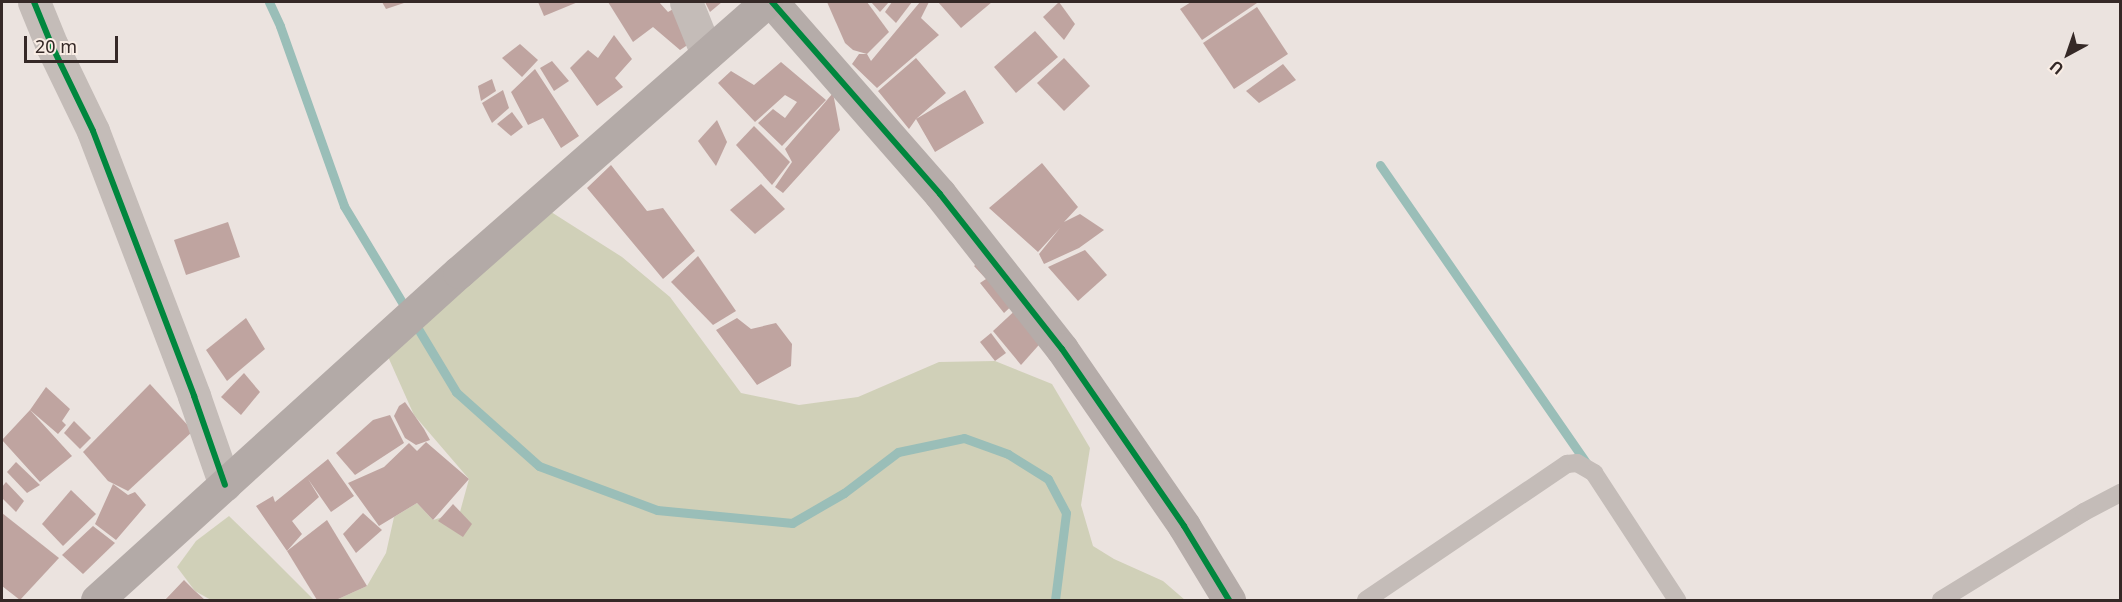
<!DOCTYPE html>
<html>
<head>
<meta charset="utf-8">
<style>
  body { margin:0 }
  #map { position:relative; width:2122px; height:602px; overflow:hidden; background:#ebe3df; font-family:"Noto Sans",sans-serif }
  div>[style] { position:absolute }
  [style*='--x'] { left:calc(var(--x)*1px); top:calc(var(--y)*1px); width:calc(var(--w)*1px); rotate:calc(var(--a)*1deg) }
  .green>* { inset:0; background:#d0d0b8 }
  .stream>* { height:9px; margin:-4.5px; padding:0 4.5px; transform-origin:4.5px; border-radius:4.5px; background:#9abeb8 }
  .building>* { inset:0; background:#bfa4a0 }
  .lane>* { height:18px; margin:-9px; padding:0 9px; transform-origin:9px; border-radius:9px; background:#c4bcb8 }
  .street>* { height:33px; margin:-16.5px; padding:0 16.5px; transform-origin:16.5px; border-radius:16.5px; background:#c4bcb8 }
  .secondary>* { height:33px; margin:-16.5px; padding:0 16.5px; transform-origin:16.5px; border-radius:16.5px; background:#b5aca9 }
  .primary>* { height:33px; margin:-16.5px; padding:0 16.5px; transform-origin:16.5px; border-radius:16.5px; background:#b3aaa7 }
  .cycleway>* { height:6px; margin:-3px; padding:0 3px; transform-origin:3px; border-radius:3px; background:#00873e }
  span { translate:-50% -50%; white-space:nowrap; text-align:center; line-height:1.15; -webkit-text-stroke:4.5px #f9ede5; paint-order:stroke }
  .frame { position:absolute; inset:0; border:3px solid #352927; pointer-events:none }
  .north { position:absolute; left:2038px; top:24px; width:60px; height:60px; -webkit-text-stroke:4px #f9ede5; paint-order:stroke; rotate:220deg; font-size:16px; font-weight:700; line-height:24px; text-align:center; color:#352927 }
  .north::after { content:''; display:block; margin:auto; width:21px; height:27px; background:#352927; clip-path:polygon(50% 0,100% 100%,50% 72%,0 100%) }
  .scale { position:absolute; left:24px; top:36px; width:94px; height:27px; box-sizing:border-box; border:3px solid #352927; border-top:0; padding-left:8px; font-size:18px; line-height:21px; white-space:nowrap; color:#352927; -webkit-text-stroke:4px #f9ede5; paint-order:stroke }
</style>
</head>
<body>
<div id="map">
  <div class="green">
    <i style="clip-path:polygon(537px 203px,622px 257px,670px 297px,741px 393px,799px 405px,858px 397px,939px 362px,995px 361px,1052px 384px,1090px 448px,1081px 505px,1093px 546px,1114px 559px,1163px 581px,1185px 600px,336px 600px,367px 586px,386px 553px,394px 517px,417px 503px,433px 520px,460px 512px,469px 479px,414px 415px,381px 341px)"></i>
    <i style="clip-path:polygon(229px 516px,267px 553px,314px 600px,211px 600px,195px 591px,177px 567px,196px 541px)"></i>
  </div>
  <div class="stream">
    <i style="--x:269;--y:2;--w:26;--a:65"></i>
    <i style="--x:280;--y:26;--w:191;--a:70.4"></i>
    <i style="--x:344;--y:206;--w:217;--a:58.9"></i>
    <i style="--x:456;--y:392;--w:111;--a:41.7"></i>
    <i style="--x:539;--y:466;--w:126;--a:20.4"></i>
    <i style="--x:657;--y:510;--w:136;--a:5.5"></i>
    <i style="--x:792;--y:523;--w:60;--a:-30"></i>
    <i style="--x:844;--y:493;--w:68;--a:-37.2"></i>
    <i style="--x:898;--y:452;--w:67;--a:-12"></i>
    <i style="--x:964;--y:438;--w:47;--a:20"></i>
    <i style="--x:1008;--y:454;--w:47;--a:32"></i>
    <i style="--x:1048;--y:479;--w:38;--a:62"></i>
    <i style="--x:1066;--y:513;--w:88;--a:97.2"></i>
    <i style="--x:1380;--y:165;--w:365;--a:55.3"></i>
  </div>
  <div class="building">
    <i style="clip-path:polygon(382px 2px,407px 2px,386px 9px)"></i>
    <i style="clip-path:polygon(538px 2px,578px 2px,544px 16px)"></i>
    <i style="clip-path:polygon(608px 2px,659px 2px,668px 12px,682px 4px,695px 40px,680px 50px,653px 27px,633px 42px)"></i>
    <i style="clip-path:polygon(705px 2px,722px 2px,710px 12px)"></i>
    <i style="clip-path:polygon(827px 2px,867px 2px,889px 32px,867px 54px,853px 50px,845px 43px)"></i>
    <i style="clip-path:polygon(871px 2px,889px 2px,880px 12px)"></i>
    <i style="clip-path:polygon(892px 2px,912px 2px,896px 23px,885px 12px)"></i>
    <i style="clip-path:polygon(920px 2px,929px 2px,921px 18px,939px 35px,877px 88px,852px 64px,859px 54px,867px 54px,871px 61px)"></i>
    <i style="clip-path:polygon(938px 2px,992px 2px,961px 28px)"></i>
    <i style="clip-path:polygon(1059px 2px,1075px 24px,1064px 40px,1043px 17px)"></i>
    <i style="clip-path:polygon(1191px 2px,1256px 2px,1257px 3px,1202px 40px,1180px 9px)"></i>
    <i style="clip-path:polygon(1257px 7px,1288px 54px,1234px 89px,1203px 43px)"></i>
    <i style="clip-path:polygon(1035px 31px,1058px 57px,1016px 93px,994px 67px)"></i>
    <i style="clip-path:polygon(614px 35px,632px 59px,615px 78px,623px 87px,597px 106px,570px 68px,588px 50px,598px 58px)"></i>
    <i style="clip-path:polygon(520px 44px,538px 60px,522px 77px,502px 58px)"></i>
    <i style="clip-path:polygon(916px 58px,946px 93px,916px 119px,965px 90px,984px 123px,935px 152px,916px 119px,909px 129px,878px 91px)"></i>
    <i style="clip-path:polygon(1064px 58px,1090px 86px,1064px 111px,1037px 83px)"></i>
    <i style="clip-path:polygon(552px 61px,569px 81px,554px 91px,540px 68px)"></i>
    <i style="clip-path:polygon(781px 62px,826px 100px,782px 146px,758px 123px,773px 109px,785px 118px,797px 102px,785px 95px,755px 122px,718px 83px,731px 71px,754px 85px)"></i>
    <i style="clip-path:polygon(1283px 64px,1296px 80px,1259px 103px,1246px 91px)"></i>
    <i style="clip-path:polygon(535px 69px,579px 136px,561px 148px,543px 118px,528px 125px,511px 92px)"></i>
    <i style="clip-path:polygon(492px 79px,496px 91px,481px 101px,478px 86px)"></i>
    <i style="clip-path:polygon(503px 90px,509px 108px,492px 123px,482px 103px)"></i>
    <i style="clip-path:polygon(833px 93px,840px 130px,783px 193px,775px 187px,792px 162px,785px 149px)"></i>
    <i style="clip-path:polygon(512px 112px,523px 127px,511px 136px,497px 124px)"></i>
    <i style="clip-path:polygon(717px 120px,727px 142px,716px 166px,698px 141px)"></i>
    <i style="clip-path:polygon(754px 126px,790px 162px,772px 185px,736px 145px)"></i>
    <i style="clip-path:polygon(1042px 163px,1078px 207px,1064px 222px,1080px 214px,1104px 230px,1079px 248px,1044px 264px,1039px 254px,1060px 228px,1038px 252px,989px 208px)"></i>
    <i style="clip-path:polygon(611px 165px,647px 211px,663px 208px,695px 251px,663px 279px,587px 188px)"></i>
    <i style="clip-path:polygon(761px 184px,785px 209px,755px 234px,730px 210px)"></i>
    <i style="clip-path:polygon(228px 222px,240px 257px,186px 275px,174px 240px)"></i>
    <i style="clip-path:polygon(1085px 250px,1107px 275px,1078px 301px,1048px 267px)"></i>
    <i style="clip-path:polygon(698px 256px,736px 311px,713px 325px,671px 282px)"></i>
    <i style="clip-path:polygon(984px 258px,1018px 300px,1004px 313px,980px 283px,986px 279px,974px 266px)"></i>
    <i style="clip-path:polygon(1022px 304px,1046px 337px,1021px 365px,993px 331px)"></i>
    <i style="clip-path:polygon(246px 318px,265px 349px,227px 381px,206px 350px)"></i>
    <i style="clip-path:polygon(737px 318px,751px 329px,776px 323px,792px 344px,791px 366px,757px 385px,716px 330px)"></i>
    <i style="clip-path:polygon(991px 333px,1006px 353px,995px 361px,980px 342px)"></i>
    <i style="clip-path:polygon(244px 373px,260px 392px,241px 415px,221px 397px)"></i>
    <i style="clip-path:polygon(150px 384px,193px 431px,128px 491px,108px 481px,83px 452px)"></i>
    <i style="clip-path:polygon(46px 387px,70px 409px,62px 421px,66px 425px,58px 434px,30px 410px,72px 456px,40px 482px,2px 440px,30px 410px)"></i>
    <i style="clip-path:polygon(405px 402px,424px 429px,430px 440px,416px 445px,405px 438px,394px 416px,399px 406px)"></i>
    <i style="clip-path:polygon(390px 415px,404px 443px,355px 475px,336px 453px,373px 420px)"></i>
    <i style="clip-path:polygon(74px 421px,91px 438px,80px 449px,64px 433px)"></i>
    <i style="clip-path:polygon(426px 442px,469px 479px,433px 520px,417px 503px,379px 526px,348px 483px,384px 467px,409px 443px,417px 451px)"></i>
    <i style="clip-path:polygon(328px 459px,354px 496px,331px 512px,308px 479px,319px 497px,292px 521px,302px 534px,287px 551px,256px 506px,273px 496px,275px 502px)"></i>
    <i style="clip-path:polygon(16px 462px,40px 485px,27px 493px,7px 472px)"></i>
    <i style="clip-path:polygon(6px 482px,24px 501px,16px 512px,2px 498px,2px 487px)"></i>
    <i style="clip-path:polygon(113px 484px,128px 495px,135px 492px,146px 505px,116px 540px,95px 524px)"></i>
    <i style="clip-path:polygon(71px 490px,96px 514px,63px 546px,42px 524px)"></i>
    <i style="clip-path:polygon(453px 504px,472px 524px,463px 537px,438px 521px)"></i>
    <i style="clip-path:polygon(2px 513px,59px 558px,20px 600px,2px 586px)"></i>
    <i style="clip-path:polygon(363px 513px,382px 530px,356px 553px,343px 534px)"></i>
    <i style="clip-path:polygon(327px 520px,367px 586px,336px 600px,317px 600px,287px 551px)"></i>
    <i style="clip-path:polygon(93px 526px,115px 543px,83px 574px,62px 555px)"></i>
    <i style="clip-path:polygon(184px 580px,195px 591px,205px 600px,165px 600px)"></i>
  </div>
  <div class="lane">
    <i style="--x:1366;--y:600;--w:243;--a:-34.1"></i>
    <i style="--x:1567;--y:464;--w:10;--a:-6"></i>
    <i style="--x:1577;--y:463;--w:20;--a:30"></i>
    <i style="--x:1594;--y:473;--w:152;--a:56.8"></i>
    <i style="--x:1941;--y:600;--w:168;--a:-31.6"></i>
    <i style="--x:2084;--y:512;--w:41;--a:-27.8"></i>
  </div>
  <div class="street">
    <i style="--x:34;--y:2;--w:48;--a:67.8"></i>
    <i style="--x:52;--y:46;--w:94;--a:64.2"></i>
    <i style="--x:93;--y:131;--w:284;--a:69.1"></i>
    <i style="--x:194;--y:396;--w:94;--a:70.8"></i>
    <i style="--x:686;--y:2;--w:56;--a:68"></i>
  </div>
  <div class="secondary">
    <i style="--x:772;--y:2;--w:255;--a:48.8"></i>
    <i style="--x:940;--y:194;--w:197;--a:51.8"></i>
    <i style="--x:1062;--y:349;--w:215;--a:55.4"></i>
    <i style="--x:1184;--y:526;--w:87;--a:58.7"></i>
  </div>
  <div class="primary">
    <i style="--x:97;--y:600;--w:488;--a:-42.2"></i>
    <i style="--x:459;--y:272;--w:409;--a:-41.3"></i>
  </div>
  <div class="cycleway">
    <i style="--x:34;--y:2;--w:48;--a:67.8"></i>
    <i style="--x:52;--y:46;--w:94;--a:64.2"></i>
    <i style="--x:93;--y:131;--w:284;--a:69.1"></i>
    <i style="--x:194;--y:396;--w:94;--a:70.8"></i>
    <i style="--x:772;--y:2;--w:255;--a:48.8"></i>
    <i style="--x:940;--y:194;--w:197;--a:51.8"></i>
    <i style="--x:1062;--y:349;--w:215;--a:55.4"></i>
    <i style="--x:1184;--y:526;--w:87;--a:58.7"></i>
  </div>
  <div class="frame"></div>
  <div class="north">U</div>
  <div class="scale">20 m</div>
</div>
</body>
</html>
